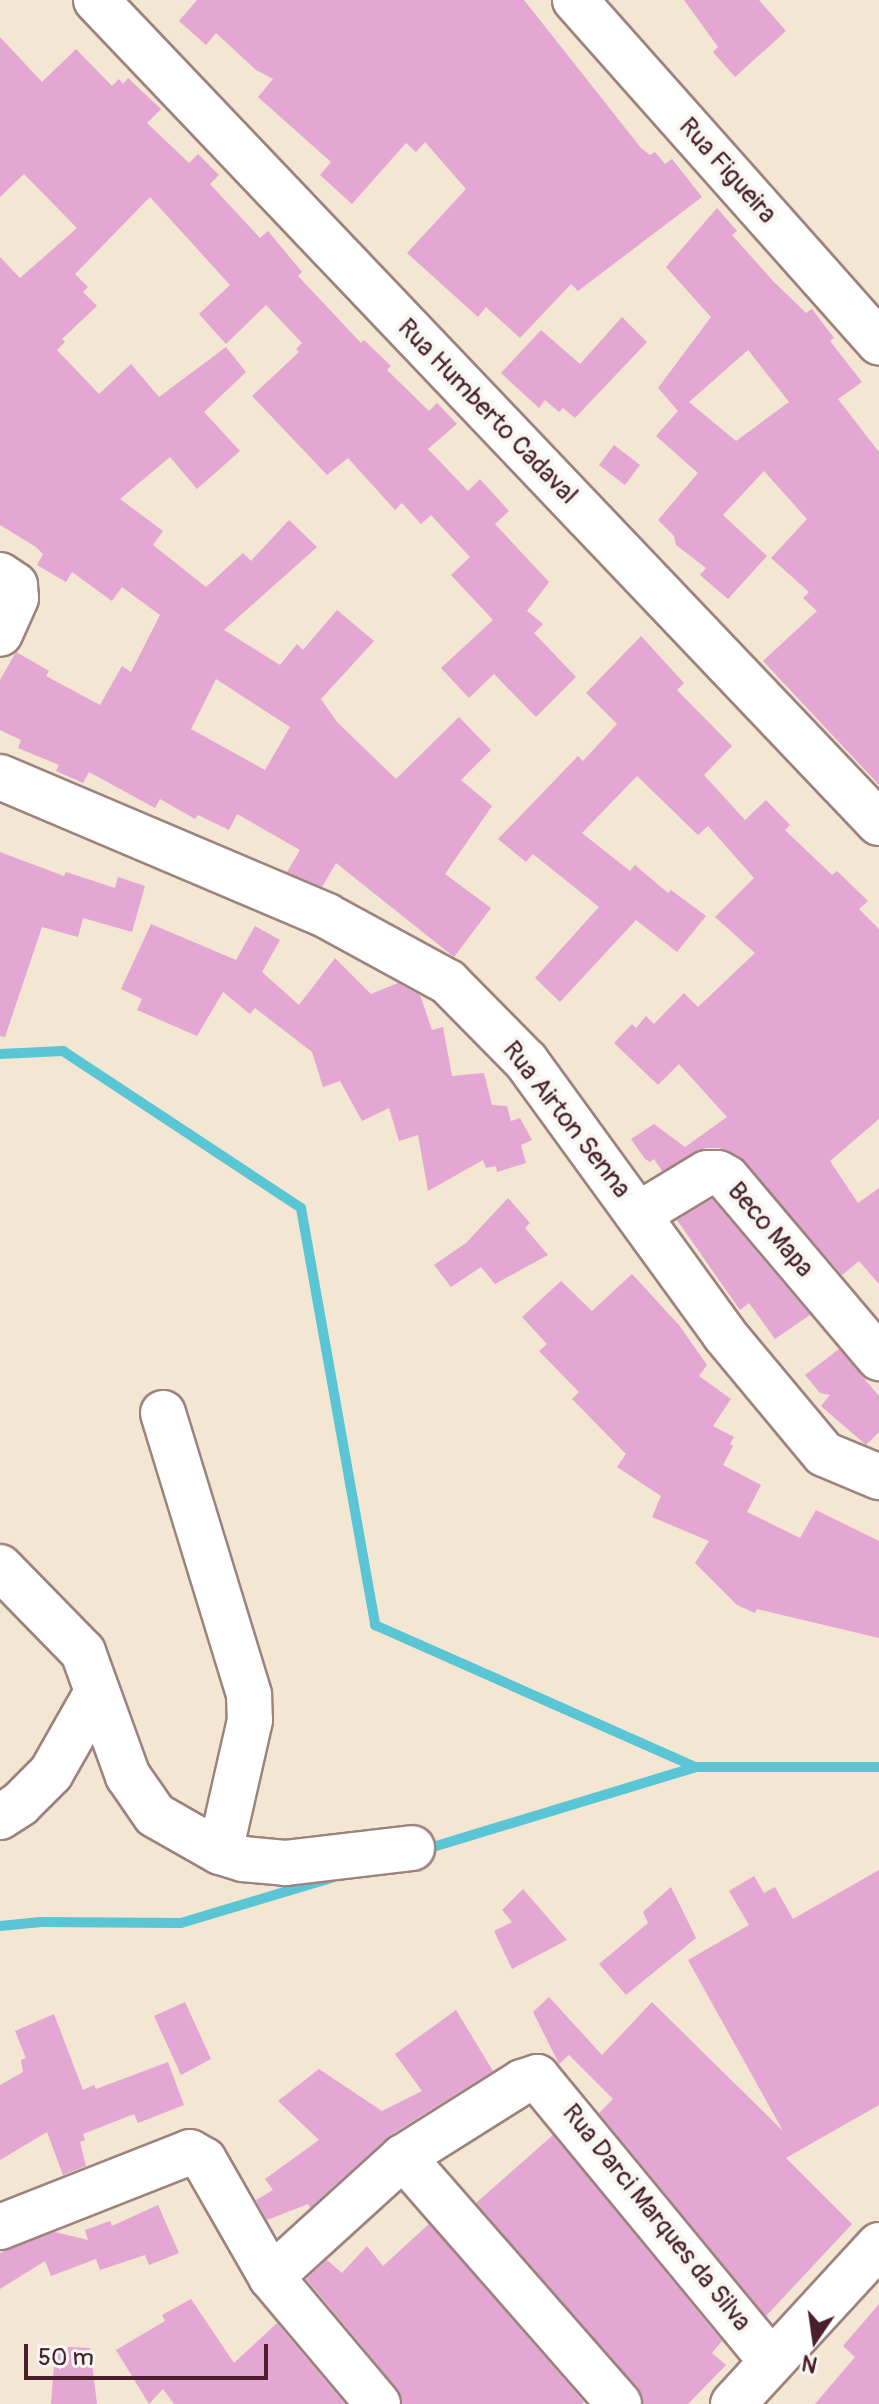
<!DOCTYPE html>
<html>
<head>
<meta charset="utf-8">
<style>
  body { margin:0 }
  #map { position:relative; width:879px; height:2404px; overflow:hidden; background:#f3e6d2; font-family:Pangolin,sans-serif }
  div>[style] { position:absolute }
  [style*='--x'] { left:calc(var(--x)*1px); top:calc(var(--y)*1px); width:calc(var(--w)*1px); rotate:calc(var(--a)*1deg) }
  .stream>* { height:10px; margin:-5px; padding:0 5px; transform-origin:5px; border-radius:5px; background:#5ac5d4 }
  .building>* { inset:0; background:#e4a6d3 }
  .roads { filter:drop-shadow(2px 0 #9e827e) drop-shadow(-2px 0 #9e827e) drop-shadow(0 2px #9e827e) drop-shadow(0 -2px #9e827e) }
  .minor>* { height:44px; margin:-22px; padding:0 22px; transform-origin:22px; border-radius:22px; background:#fff }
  span { translate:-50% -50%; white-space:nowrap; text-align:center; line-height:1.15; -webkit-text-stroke:8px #f6f6f2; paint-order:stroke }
  .street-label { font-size:26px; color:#4a1f2b }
  .north { position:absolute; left:775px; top:2300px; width:80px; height:80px; -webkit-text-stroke:6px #f6f6f2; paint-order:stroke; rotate:193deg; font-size:22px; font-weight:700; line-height:32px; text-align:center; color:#4a1f2b }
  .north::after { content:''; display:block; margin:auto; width:28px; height:36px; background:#4a1f2b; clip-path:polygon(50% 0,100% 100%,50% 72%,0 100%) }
  .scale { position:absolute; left:24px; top:2344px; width:244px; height:36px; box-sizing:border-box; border:4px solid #4a1f2b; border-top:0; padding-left:10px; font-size:24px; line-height:28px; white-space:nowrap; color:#4a1f2b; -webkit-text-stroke:6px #f6f6f2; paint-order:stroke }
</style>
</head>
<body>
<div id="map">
  <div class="stream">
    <i style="--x:0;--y:1054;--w:63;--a:-2.7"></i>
    <i style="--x:63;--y:1051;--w:285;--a:33.4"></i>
    <i style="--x:301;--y:1208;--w:424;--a:79.9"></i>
    <i style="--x:375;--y:1625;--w:351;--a:23.9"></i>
    <i style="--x:423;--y:1850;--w:285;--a:-16.9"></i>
    <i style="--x:696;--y:1767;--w:183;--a:0"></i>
    <i style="--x:0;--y:1926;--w:41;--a:-5.6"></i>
    <i style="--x:41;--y:1922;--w:140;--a:0.4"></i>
    <i style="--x:181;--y:1923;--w:157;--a:-16.7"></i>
  </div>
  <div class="building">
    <i style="clip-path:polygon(197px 0,524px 0,641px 148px,650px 155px,655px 152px,665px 164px,672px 159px,702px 197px,578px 291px,571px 284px,520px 338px,486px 307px,478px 317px,407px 253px,466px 189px,425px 142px,416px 152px,406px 143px,352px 204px,320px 175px,331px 162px,258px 97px,273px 79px,256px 70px,216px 33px,206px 45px,179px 21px)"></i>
    <i style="clip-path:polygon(684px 0,759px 0,786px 31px,735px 77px,713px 52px,718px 47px)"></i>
    <i style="clip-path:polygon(evenodd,0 37px,42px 82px,76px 49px,112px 86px,119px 79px,123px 84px,128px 78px,161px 109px,147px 123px,189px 163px,198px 154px,219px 175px,210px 184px,260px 238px,268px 231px,302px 272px,298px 276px,361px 343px,364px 340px,391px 366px,387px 370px,429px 411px,437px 403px,457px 424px,428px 449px,468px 491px,480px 479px,509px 511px,495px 524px,549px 582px,527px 611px,543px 624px,534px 633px,576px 677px,536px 717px,494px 674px,469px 698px,441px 668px,493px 620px,451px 575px,470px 557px,431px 515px,421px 524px,402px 503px,395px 510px,348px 458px,327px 475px,252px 396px,299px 352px,296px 349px,302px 343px,266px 305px,226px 344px,199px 314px,230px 285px,150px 197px,75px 274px,88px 287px,83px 292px,97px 306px,62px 339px,65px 342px,57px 350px,99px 394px,131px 364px,159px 397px,226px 347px,246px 372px,204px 412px,240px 451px,197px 489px,170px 457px,120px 499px,163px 531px,153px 545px,206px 587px,243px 553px,251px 561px,289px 520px,317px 547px,224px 630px,280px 665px,297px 644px,303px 650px,337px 610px,374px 641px,321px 699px,337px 722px,396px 779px,459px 717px,491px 750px,461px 780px,492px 806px,445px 874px,491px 908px,454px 957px,336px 863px,322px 887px,287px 872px,300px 850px,237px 814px,229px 830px,198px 815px,195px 819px,160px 799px,155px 808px,89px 772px,83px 783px,56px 771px,59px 765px,18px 748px,21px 740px,0 730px,0 680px,16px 652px,49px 671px,46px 676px,100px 705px,122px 666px,131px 672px,160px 615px,122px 587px,112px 601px,72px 572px,66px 582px,37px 565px,43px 554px,36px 547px,0 525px,0 257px,20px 278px,77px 228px,24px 174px,0 197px,0 37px,216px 679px,290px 727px,265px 770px,191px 729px,216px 679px)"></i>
    <i style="clip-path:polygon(evenodd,717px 208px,737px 231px,732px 235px,773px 281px,806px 313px,812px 309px,834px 338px,830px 341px,862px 382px,838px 399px,879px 452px,879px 785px,763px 661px,817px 611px,803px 598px,809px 592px,771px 558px,807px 519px,764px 471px,723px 515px,767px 556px,728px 599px,700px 575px,706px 568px,676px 545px,674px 536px,658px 520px,698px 473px,656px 436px,678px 411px,658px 388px,711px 317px,666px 267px,717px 208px,748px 350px,789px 402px,736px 441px,689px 402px,748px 350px)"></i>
    <i style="clip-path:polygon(622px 317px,647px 342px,575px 418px,563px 408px,559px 412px,545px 400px,539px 408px,501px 373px,541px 330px,580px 364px)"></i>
    <i style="clip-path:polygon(614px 445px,640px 465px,625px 485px,599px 465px)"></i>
    <i style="clip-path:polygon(641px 636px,684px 683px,677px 690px,732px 746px,704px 775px,745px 820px,766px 800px,790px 825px,785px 830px,832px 875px,837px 871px,868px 901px,859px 909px,879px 929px,879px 1119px,830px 1161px,858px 1203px,879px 1188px,879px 1284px,859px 1261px,842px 1275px,739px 1156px,719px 1148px,706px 1148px,662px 1171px,654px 1159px,650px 1162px,645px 1159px,631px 1139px,654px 1124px,685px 1147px,727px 1117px,679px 1064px,658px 1085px,614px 1043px,632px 1024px,636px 1028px,646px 1016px,654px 1024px,684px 993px,698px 1007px,755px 953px,715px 917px,754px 878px,708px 826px,698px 835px,637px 776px,582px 833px,630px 871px,635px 865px,668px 893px,671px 890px,706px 916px,677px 952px,636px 920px,560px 1002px,535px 978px,599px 907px,533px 854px,526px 862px,498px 839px,578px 756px,583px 761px,617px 724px,586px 693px)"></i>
    <i style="clip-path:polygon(0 852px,64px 876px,66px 872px,115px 888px,118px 877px,145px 886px,132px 932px,83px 918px,78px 937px,42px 927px,5px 1037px,0 1036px)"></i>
    <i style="clip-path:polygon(151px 924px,236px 960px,255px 926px,280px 940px,262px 972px,299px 1005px,335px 958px,371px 994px,398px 983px,420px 995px,432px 1030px,443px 1027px,452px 1076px,484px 1073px,492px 1105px,507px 1106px,511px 1121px,520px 1118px,532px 1140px,521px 1145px,526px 1163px,497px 1172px,496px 1166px,486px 1168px,483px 1160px,428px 1191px,418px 1135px,399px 1141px,389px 1108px,362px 1121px,340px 1081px,323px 1087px,312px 1052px,255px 1008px,250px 1014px,223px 992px,197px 1036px,137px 1010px,142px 999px,121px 989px)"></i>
    <i style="clip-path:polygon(508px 1198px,530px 1223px,525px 1228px,548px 1255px,495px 1284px,481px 1267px,451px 1287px,434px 1265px,466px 1243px)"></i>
    <i style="clip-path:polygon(712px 1199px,810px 1315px,775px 1339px,749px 1303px,740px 1310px,677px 1220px)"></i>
    <i style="clip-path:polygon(632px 1274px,679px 1325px,707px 1365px,699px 1376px,731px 1399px,713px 1426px,734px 1437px,730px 1444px,733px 1446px,723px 1465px,761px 1485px,747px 1512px,800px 1538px,816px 1510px,879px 1541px,879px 1638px,757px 1609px,755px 1613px,737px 1605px,695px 1563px,709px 1541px,652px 1517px,661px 1496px,617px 1467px,626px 1454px,572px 1399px,579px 1392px,539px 1351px,547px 1344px,522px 1317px,561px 1281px,592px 1311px)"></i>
    <i style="clip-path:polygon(839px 1349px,879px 1396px,879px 1432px,866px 1445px,821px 1406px,830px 1395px,820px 1393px,805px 1375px)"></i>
    <i style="clip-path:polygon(879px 1870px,879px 2105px,786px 2158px,852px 2224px,766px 2316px,599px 2113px,613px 2099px,569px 2055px,559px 2064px,533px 2012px,549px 1997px,602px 2055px,652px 2002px,783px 2131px,688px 1960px,749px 1925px,729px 1891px,754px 1876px,764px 1893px,775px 1887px,793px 1919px)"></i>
    <i style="clip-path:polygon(671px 1887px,696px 1938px,626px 1995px,599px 1964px,648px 1923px,643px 1912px)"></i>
    <i style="clip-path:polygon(523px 1889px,567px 1940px,512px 1969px,494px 1931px,512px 1922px,502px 1910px)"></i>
    <i style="clip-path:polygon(185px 2002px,211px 2059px,181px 2075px,154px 2016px)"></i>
    <i style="clip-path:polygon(456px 2010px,493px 2071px,389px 2136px,310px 2208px,308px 2204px,267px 2220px,256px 2200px,273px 2190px,265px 2179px,319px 2140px,278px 2101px,319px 2069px,382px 2111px,422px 2091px,395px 2054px)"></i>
    <i style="clip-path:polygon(54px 2014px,83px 2090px,94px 2085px,96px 2089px,168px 2062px,184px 2105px,138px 2123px,134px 2114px,83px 2134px,85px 2140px,80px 2142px,86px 2166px,63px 2175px,47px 2132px,0 2160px,0 2085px,23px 2072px,21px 2060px,26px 2058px,15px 2031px)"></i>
    <i style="clip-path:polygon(553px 2135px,722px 2341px,712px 2353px,726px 2365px,688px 2404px,643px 2404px,638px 2388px,476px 2203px)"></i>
    <i style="clip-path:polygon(158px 2205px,179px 2253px,149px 2265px,145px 2255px,100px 2270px,96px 2259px,51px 2276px,45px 2261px,0 2289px,0 2253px,3px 2251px,55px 2232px,88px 2240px,85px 2230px,110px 2221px,112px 2226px)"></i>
    <i style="clip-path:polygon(429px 2224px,584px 2402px,582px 2404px,402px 2404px,397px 2388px,306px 2279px,327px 2260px,342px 2273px,367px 2246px,383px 2266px)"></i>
    <i style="clip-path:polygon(191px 2299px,234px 2363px,277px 2323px,345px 2404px,174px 2404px,163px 2389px,149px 2404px,116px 2350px,165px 2321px,162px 2315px)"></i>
    <i style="clip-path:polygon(879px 2304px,879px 2404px,815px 2404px,855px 2357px,843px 2346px)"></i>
    <i style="clip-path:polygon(68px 2347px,90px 2348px,97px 2404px,51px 2404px,55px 2351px,67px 2352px)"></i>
  </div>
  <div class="roads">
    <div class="minor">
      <i style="--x:96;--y:0;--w:1136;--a:46.43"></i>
      <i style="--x:575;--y:0;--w:458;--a:48.4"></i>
      <i style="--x:0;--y:575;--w:18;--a:34"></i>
      <i style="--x:15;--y:585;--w:13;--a:86"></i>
      <i style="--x:16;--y:598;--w:39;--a:114"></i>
      <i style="--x:0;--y:777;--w:355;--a:23"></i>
      <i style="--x:327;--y:916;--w:138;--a:28.6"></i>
      <i style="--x:448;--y:982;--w:111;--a:45.4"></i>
      <i style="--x:526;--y:1061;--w:337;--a:54"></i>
      <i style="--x:724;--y:1334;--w:156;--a:50.2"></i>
      <i style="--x:824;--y:1454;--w:60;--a:22.7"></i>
      <i style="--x:639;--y:1214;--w:79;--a:-31.1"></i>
      <i style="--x:707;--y:1173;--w:11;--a:0"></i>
      <i style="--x:718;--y:1173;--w:10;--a:29"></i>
      <i style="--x:727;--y:1178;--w:236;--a:49.8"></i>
      <i style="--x:163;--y:1413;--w:295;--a:73"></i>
      <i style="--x:249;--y:1695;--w:25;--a:88"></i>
      <i style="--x:250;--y:1720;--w:135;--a:102.8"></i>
      <i style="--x:0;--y:1567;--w:119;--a:45.7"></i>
      <i style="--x:83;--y:1652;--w:132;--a:70.1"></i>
      <i style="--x:128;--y:1776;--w:47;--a:55.3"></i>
      <i style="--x:155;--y:1815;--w:75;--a:29.6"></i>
      <i style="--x:220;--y:1852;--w:24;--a:17"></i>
      <i style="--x:243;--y:1859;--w:42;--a:5.4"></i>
      <i style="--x:285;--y:1863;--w:128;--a:-6.7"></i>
      <i style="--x:0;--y:1817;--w:24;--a:-33"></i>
      <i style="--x:20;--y:1804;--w:44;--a:-45"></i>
      <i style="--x:51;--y:1773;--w:93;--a:-60.4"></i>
      <i style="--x:403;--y:2157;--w:328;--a:48.8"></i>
      <i style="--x:0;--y:2227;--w:204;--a:-21.5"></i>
      <i style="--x:190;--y:2152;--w:16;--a:30"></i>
      <i style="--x:204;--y:2160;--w:135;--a:60.2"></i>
      <i style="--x:378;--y:2404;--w:166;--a:-130.1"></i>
      <i style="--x:271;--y:2277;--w:178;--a:-42.3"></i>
      <i style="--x:403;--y:2157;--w:141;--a:-32.2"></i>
      <i style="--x:522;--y:2082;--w:16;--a:-18"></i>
      <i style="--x:537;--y:2077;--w:369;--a:50.5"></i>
      <i style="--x:733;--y:2404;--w:216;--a:-47.4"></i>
    </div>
  </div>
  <div class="street-label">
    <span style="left:727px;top:171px;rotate:48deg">Rua Figueira</span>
    <span style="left:487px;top:412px;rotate:46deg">Rua Humberto Cadaval</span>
    <span style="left:566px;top:1120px;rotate:52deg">Rua Airton Senna</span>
    <span style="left:770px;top:1230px;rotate:49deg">Beco Mapa</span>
    <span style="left:656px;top:2218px;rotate:51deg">Rua Darci Marques da Silva</span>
  </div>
  <div class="north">N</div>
  <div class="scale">50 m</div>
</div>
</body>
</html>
